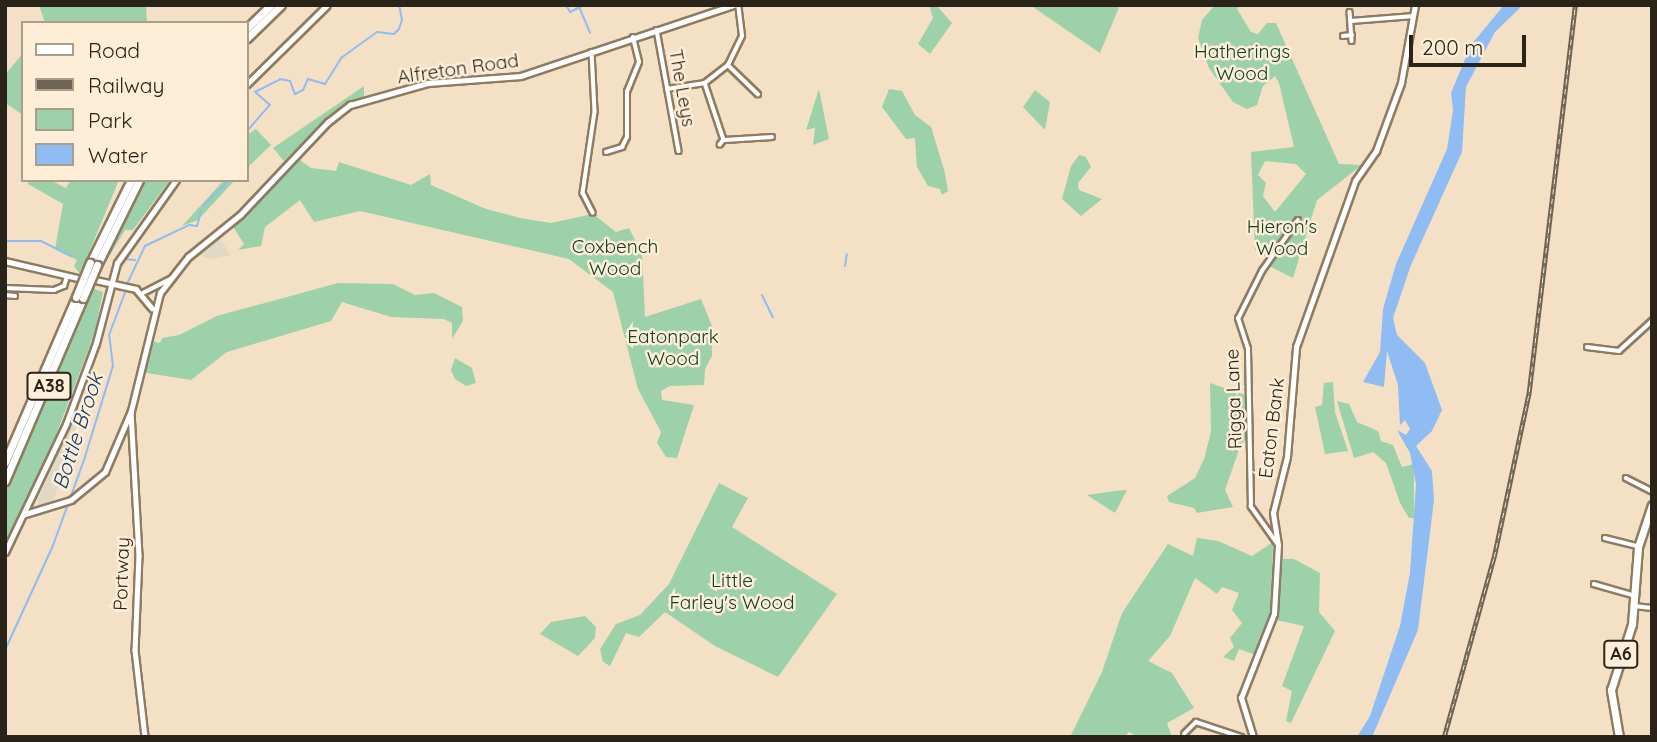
<!DOCTYPE html>
<html>
<head>
<meta charset="utf-8">
<style>
  body { margin:0 }
  #map { position:relative; width:1657px; height:742px; overflow:hidden; background:#f4e1c5; font-family:Quicksand,sans-serif }
  div>[style] { position:absolute }
  [style*='--x'] { left:calc(var(--x)*1px); top:calc(var(--y)*1px); width:calc(var(--w)*1px); rotate:calc(var(--a)*1deg) }
  .commercial>* { inset:0; background:#e2d9c4 }
  .green>* { inset:0; background:#9cd1aa }
  .water>* { inset:0; background:#8fbcf2 }
  .stream>* { height:2px; margin:-1px; padding:0 1px; transform-origin:1px; border-radius:1px; background:#8fbcf2 }
  .roads { filter:drop-shadow(2px 0 #8d7c62) drop-shadow(-2px 0 #8d7c62) drop-shadow(0 2px #8d7c62) drop-shadow(0 -2px #8d7c62) }
  .minor>* { height:3.5px; margin:-1.75px; padding:0 1.75px; transform-origin:1.75px; border-radius:1.75px; background:#fff }
  .tertiary>* { height:4.5px; margin:-2.25px; padding:0 2.25px; transform-origin:2.25px; border-radius:2.25px; background:#fff }
  .secondary>* { height:5px; margin:-2.5px; padding:0 2.5px; transform-origin:2.5px; border-radius:2.5px; background:#fff }
  .trunk>* { height:7px; margin:-3.5px; padding:0 3.5px; transform-origin:3.5px; border-radius:3.5px; background:#fff }
  .rail>* { height:4.5px; margin-top:-2.25px; transform-origin:0; background:repeating-linear-gradient(90deg,#feeed8 0 5px,#6f6454 0 10px); box-sizing:border-box; border-block:2px solid #6f6454 }
  .bridges { filter:drop-shadow(2px 0 #8d7c62) drop-shadow(-2px 0 #8d7c62) drop-shadow(0 2px #8d7c62) drop-shadow(0 -2px #8d7c62) }
  .trunk-bridge>* { height:7px; margin:-3.5px; padding:0 3.5px; transform-origin:3.5px; border-radius:3.5px; background:#fff }
  span { translate:-50% -50%; white-space:nowrap; text-align:center; line-height:1.15; -webkit-text-stroke:5px #feeed8; paint-order:stroke }
  .shield-label span { padding:2px 5px; background:#feeed8; border:2px solid; border-radius:5px; -webkit-text-stroke-width:0 }
  .shield-label { font-size:18px; color:#2a2319; font-weight:700 }
  .park-label { font-size:19px; color:#104023 }
  .street-label { font-size:19px; color:#2a2319 }
  .water-label { font-size:21px; color:#113d6e; font-style:italic }
  .frame { position:absolute; inset:0; border:7px solid #2a2319; pointer-events:none }
  .legend { position:absolute; left:21px; top:21px; width:228px; height:161px; box-sizing:border-box; background:#feeed8; border:2px solid #a99d8c; margin:0; padding:9px 12px; list-style:none; font-size:21px; color:#2a2319 }
  .legend li { display:flex; align-items:center; gap:14px; height:35px }
  .legend b { width:35px; border:2px solid #a99d8c }
  .scale { position:absolute; left:1409px; top:35px; width:117px; height:32px; box-sizing:border-box; border:4px solid #2a2319; border-top:0; padding-left:9px; font-size:21px; line-height:24px; white-space:nowrap; color:#2a2319; -webkit-text-stroke:5px #feeed8; paint-order:stroke }
</style>
</head>
<body>
<div id="map">
  <div class="commercial">
    <i style="clip-path:polygon(217px 235px,231px 255px,212px 259px,197px 255px)"></i>
    <i style="clip-path:polygon(82px 396px,83px 409px,62px 477px,51px 506px,42px 508px,37px 502px)"></i>
  </div>
  <div class="green">
    <i style="clip-path:polygon(39px 5px,146px 5px,147px 23px,45px 23px)"></i>
    <i style="clip-path:polygon(929px 5px,936px 5px,952px 23px,930px 54px,918px 44px,933px 18px)"></i>
    <i style="clip-path:polygon(1030px 5px,1120px 5px,1100px 53px)"></i>
    <i style="clip-path:polygon(evenodd,1215px 5px,1240px 5px,1237px 9px,1251px 32px,1258px 34px,1267px 23px,1276px 23px,1339px 164px,1362px 165px,1317px 200px,1293px 278px,1265px 264px,1268px 259px,1255px 250px,1251px 152px,1294px 147px,1279px 83px,1275px 76px,1263px 86px,1257px 105px,1247px 109px,1233px 102px,1209px 68px,1198px 38px,1202px 20px,1215px 5px,1265px 161px,1296px 164px,1306px 174px,1275px 212px,1263px 196px,1266px 183px,1258px 175px,1265px 161px)"></i>
    <i style="clip-path:polygon(23px 53px,23px 115px,5px 103px,5px 75px)"></i>
    <i style="clip-path:polygon(364px 86px,364px 96px,327px 119px,284px 161px,273px 148px)"></i>
    <i style="clip-path:polygon(819px 89px,829px 139px,813px 145px,815px 128px,806px 130px)"></i>
    <i style="clip-path:polygon(889px 89px,902px 91px,915px 115px,931px 127px,945px 173px,948px 191px,942px 195px,940px 189px,928px 186px,917px 167px,915px 138px,906px 139px,882px 107px)"></i>
    <i style="clip-path:polygon(1035px 90px,1050px 102px,1045px 130px,1023px 107px)"></i>
    <i style="clip-path:polygon(256px 129px,271px 145px,247px 168px,247px 135px)"></i>
    <i style="clip-path:polygon(1079px 155px,1086px 157px,1091px 167px,1078px 183px,1079px 190px,1102px 199px,1081px 216px,1062px 199px,1071px 166px)"></i>
    <i style="clip-path:polygon(297px 158px,311px 168px,336px 171px,339px 162px,411px 185px,430px 174px,431px 185px,486px 209px,520px 218px,551px 223px,593px 214px,616px 232px,629px 228px,642px 254px,645px 317px,701px 299px,712px 326px,712px 356px,705px 369px,704px 385px,670px 386px,661px 391px,662px 400px,694px 405px,677px 458px,666px 457px,657px 443px,661px 432px,638px 389px,613px 292px,569px 259px,360px 211px,314px 222px,300px 200px,265px 227px,261px 246px,238px 250px,244px 244px,232px 225px)"></i>
    <i style="clip-path:polygon(29px 180px,50px 180px,66px 188px,71px 180px,119px 180px,80px 274px,74px 266px,77px 260px,55px 249px,63px 204px,28px 184px)"></i>
    <i style="clip-path:polygon(146px 180px,170px 180px,133px 230px,125px 230px,98px 275px)"></i>
    <i style="clip-path:polygon(224px 180px,235px 180px,198px 220px,182px 226px)"></i>
    <i style="clip-path:polygon(338px 283px,393px 284px,415px 295px,434px 293px,462px 307px,463px 321px,452px 339px,452px 323px,444px 319px,391px 317px,342px 302px,331px 321px,227px 352px,191px 380px,141px 372px,151px 341px,160px 343px,162px 338px,179px 335px,217px 316px)"></i>
    <i style="clip-path:polygon(92px 288px,103px 292px,95px 332px,42px 472px,5px 544px,5px 489px)"></i>
    <i style="clip-path:polygon(455px 358px,472px 368px,476px 383px,466px 386px,455px 379px,451px 370px)"></i>
    <i style="clip-path:polygon(1333px 382px,1335px 412px,1348px 451px,1325px 454px,1315px 407px,1322px 405px,1324px 383px)"></i>
    <i style="clip-path:polygon(1210px 383px,1248px 396px,1249px 436px,1241px 444px,1225px 490px,1233px 507px,1197px 513px,1194px 508px,1169px 502px,1167px 496px,1195px 478px,1204px 459px,1211px 432px)"></i>
    <i style="clip-path:polygon(1337px 401px,1349px 404px,1357px 422px,1378px 431px,1381px 441px,1393px 445px,1402px 467px,1414px 464px,1414px 518px,1409px 518px,1400px 503px,1386px 463px,1373px 452px,1354px 458px)"></i>
    <i style="clip-path:polygon(719px 483px,748px 498px,732px 527px,837px 594px,778px 677px,715px 646px,665px 612px,639px 637px,626px 633px,610px 666px,603px 662px,600px 649px,616px 624px,640px 615px,669px 584px)"></i>
    <i style="clip-path:polygon(1127px 490px,1115px 513px,1087px 495px,1115px 491px)"></i>
    <i style="clip-path:polygon(1197px 538px,1218px 541px,1252px 556px,1273px 542px,1272px 609px,1256px 655px,1239px 649px,1234px 661px,1223px 657px,1234px 647px,1230px 638px,1242px 623px,1232px 610px,1239px 593px,1222px 587px,1217px 594px,1195px 578px,1170px 636px,1148px 661px,1172px 673px,1194px 708px,1167px 723px,1172px 737px,1138px 737px,1129px 732px,1124px 737px,1070px 737px,1102px 672px,1122px 613px,1168px 544px,1193px 556px)"></i>
    <i style="clip-path:polygon(1279px 559px,1294px 559px,1320px 573px,1319px 612px,1335px 631px,1291px 723px,1286px 721px,1292px 691px,1282px 686px,1304px 626px,1276px 620px)"></i>
    <i style="clip-path:polygon(585px 616px,596px 627px,595px 638px,578px 656px,540px 634px,551px 622px)"></i>
  </div>
  <div class="water">
    <i style="clip-path:polygon(1504px 5px,1523px 5px,1495px 32px,1466px 87px,1462px 152px,1411px 265px,1393px 318px,1397px 335px,1425px 363px,1442px 410px,1432px 431px,1416px 446px,1432px 471px,1434px 500px,1418px 630px,1372px 737px,1357px 737px,1370px 716px,1400px 626px,1410px 573px,1416px 484px,1410px 453px,1397px 430px,1406px 435px,1410px 429px,1405px 420px,1400px 425px,1398px 385px,1387px 351px,1384px 387px,1363px 382px,1380px 352px,1383px 309px,1396px 264px,1447px 149px,1453px 110px,1451px 93px,1471px 45px)"></i>
  </div>
  <div class="stream">
    <i style="--x:444;--y:5;--w:8;--a:0"></i>
    <i style="--x:566;--y:5;--w:8;--a:60"></i>
    <i style="--x:570;--y:12;--w:16;--a:-27"></i>
    <i style="--x:580;--y:9;--w:26;--a:67"></i>
    <i style="--x:247;--y:131;--w:35;--a:-49"></i>
    <i style="--x:270;--y:105;--w:20;--a:-139"></i>
    <i style="--x:255;--y:92;--w:28;--a:-27"></i>
    <i style="--x:280;--y:79;--w:10;--a:11"></i>
    <i style="--x:290;--y:81;--w:14;--a:69"></i>
    <i style="--x:295;--y:94;--w:9;--a:-27"></i>
    <i style="--x:303;--y:90;--w:12;--a:-66"></i>
    <i style="--x:308;--y:79;--w:18;--a:16"></i>
    <i style="--x:325;--y:84;--w:31;--a:-58"></i>
    <i style="--x:341;--y:58;--w:44;--a:-35.8"></i>
    <i style="--x:377;--y:32;--w:17;--a:7"></i>
    <i style="--x:394;--y:34;--w:7;--a:-45"></i>
    <i style="--x:399;--y:29;--w:9;--a:-72"></i>
    <i style="--x:402;--y:20;--w:15;--a:-101"></i>
    <i style="--x:203;--y:206;--w:37;--a:-45"></i>
    <i style="--x:5;--y:241;--w:36;--a:0"></i>
    <i style="--x:41;--y:241;--w:34;--a:27"></i>
    <i style="--x:125;--y:259;--w:10;--a:6"></i>
    <i style="--x:845;--y:266;--w:12;--a:-81"></i>
    <i style="--x:127;--y:284;--w:42;--a:-64.7"></i>
    <i style="--x:145;--y:246;--w:49;--a:-25.5"></i>
    <i style="--x:189;--y:225;--w:8;--a:7"></i>
    <i style="--x:197;--y:226;--w:15;--a:-74"></i>
    <i style="--x:762;--y:295;--w:25;--a:64"></i>
    <i style="--x:5;--y:650;--w:112;--a:-65.3"></i>
    <i style="--x:52;--y:548;--w:94;--a:-70"></i>
    <i style="--x:84;--y:460;--w:98;--a:-72.9"></i>
    <i style="--x:113;--y:366;--w:31;--a:-97"></i>
    <i style="--x:109;--y:335;--w:48;--a:-69.3"></i>
  </div>
  <div class="roads">
    <div class="minor">
      <i style="--x:1350;--y:12;--w:29;--a:86"></i>
      <i style="--x:1351;--y:21;--w:63;--a:-4.5"></i>
      <i style="--x:657;--y:30;--w:123;--a:79.7"></i>
      <i style="--x:1343;--y:36;--w:9;--a:-6"></i>
      <i style="--x:592;--y:52;--w:60;--a:87.1"></i>
      <i style="--x:595;--y:112;--w:82;--a:98.4"></i>
      <i style="--x:583;--y:193;--w:22;--a:63"></i>
      <i style="--x:728;--y:65;--w:42;--a:44"></i>
      <i style="--x:705;--y:83;--w:60;--a:71.6"></i>
      <i style="--x:724;--y:140;--w:6;--a:129"></i>
      <i style="--x:667;--y:89;--w:38;--a:-9"></i>
      <i style="--x:705;--y:83;--w:29;--a:-38"></i>
      <i style="--x:728;--y:65;--w:32;--a:-64"></i>
      <i style="--x:742;--y:36;--w:31;--a:-97"></i>
      <i style="--x:725;--y:140;--w:47;--a:-3.7"></i>
      <i style="--x:606;--y:152;--w:17;--a:-17"></i>
      <i style="--x:622;--y:147;--w:11;--a:-63"></i>
      <i style="--x:627;--y:137;--w:45;--a:-90"></i>
      <i style="--x:627;--y:92;--w:32;--a:-68"></i>
      <i style="--x:639;--y:62;--w:25;--a:-104"></i>
      <i style="--x:5;--y:288;--w:49;--a:2.3"></i>
      <i style="--x:54;--y:290;--w:11;--a:-22"></i>
      <i style="--x:64;--y:286;--w:9;--a:-72"></i>
      <i style="--x:143;--y:293;--w:30;--a:-27"></i>
      <i style="--x:5;--y:295;--w:10;--a:6"></i>
      <i style="--x:1587;--y:347;--w:32;--a:7"></i>
      <i style="--x:1619;--y:351;--w:45;--a:-42.3"></i>
      <i style="--x:1626;--y:478;--w:29;--a:27"></i>
      <i style="--x:1605;--y:538;--w:32;--a:14"></i>
      <i style="--x:1278;--y:545;--w:47;--a:-125.4"></i>
      <i style="--x:1251;--y:507;--w:158;--a:-91.1"></i>
      <i style="--x:1248;--y:349;--w:32;--a:-108"></i>
      <i style="--x:1238;--y:319;--w:54;--a:-63.4"></i>
      <i style="--x:1262;--y:271;--w:62;--a:-54.8"></i>
      <i style="--x:1594;--y:584;--w:40;--a:16"></i>
      <i style="--x:1634;--y:606;--w:18;--a:6"></i>
      <i style="--x:1184;--y:734;--w:17;--a:-45"></i>
      <i style="--x:1196;--y:722;--w:48;--a:18.1"></i>
    </div>
    <div class="tertiary">
      <i style="--x:5;--y:261;--w:79;--a:13.2"></i>
      <i style="--x:91;--y:279;--w:46;--a:12.5"></i>
      <i style="--x:136;--y:289;--w:25;--a:50"></i>
      <i style="--x:131;--y:412;--w:144;--a:86.8"></i>
      <i style="--x:139;--y:556;--w:94;--a:92.4"></i>
      <i style="--x:135;--y:650;--w:88;--a:83.4"></i>
      <i style="--x:25;--y:514;--w:48;--a:-16.9"></i>
      <i style="--x:71;--y:500;--w:44;--a:-39.5"></i>
      <i style="--x:105;--y:472;--w:66;--a:-66.9"></i>
      <i style="--x:131;--y:411;--w:122;--a:-76.2"></i>
      <i style="--x:160;--y:293;--w:46;--a:-52.1"></i>
      <i style="--x:188;--y:257;--w:67;--a:-38.9"></i>
      <i style="--x:240;--y:215;--w:128;--a:-46.6"></i>
      <i style="--x:328;--y:122;--w:28;--a:-38"></i>
      <i style="--x:350;--y:105;--w:81;--a:-15.8"></i>
      <i style="--x:428;--y:83;--w:93;--a:-4.3"></i>
      <i style="--x:521;--y:76;--w:224;--a:-18.5"></i>
      <i style="--x:1253;--y:737;--w:41;--a:-107.1"></i>
      <i style="--x:1241;--y:698;--w:90;--a:-68.6"></i>
      <i style="--x:1274;--y:614;--w:69;--a:-86.7"></i>
      <i style="--x:1278;--y:545;--w:32;--a:-99"></i>
      <i style="--x:1273;--y:513;--w:58;--a:-76"></i>
      <i style="--x:1287;--y:457;--w:110;--a:-85.3"></i>
      <i style="--x:1296;--y:347;--w:176;--a:-70.4"></i>
      <i style="--x:1355;--y:181;--w:37;--a:-55"></i>
      <i style="--x:1376;--y:151;--w:72;--a:-69.8"></i>
      <i style="--x:1401;--y:83;--w:79;--a:-79.8"></i>
    </div>
    <div class="secondary">
      <i style="--x:247;--y:84;--w:112;--a:-44.6"></i>
      <i style="--x:5;--y:552;--w:142;--a:-64.5"></i>
      <i style="--x:66;--y:424;--w:86;--a:-69.7"></i>
      <i style="--x:96;--y:343;--w:83;--a:-75.3"></i>
      <i style="--x:117;--y:263;--w:102;--a:-54.6"></i>
    </div>
    <div class="trunk">
      <i style="--x:247;--y:28;--w:33;--a:-44"></i>
      <i style="--x:247;--y:38;--w:47;--a:-44.1"></i>
      <i style="--x:90;--y:263;--w:93;--a:-63.7"></i>
      <i style="--x:97;--y:265;--w:95;--a:-63.7"></i>
      <i style="--x:5;--y:462;--w:180;--a:-66.7"></i>
      <i style="--x:5;--y:481;--w:199;--a:-66.9"></i>
      <i style="--x:1619;--y:737;--w:48;--a:-99.7"></i>
      <i style="--x:1611;--y:690;--w:69;--a:-72.3"></i>
      <i style="--x:1632;--y:624;--w:77;--a:-85.5"></i>
      <i style="--x:1638;--y:547;--w:44;--a:-71.6"></i>
    </div>
  </div>
  <div class="rail">
    <i style="--x:1444;--y:737;--w:187;--a:-74.5"></i>
    <i style="--x:1494;--y:557;--w:169;--a:-78"></i>
    <i style="--x:1529;--y:392;--w:390;--a:-83.2"></i>
  </div>
  <div class="bridges">
    <div class="trunk-bridge">
      <i style="--x:76;--y:297;--w:37;--a:-68"></i>
      <i style="--x:83;--y:298;--w:36;--a:-67"></i>
    </div>
  </div>
  <div class="shield-label">
    <span style="left:49px;top:386px">A38</span>
    <span style="left:1621px;top:654px">A6</span>
  </div>
  <div class="park-label">
    <span style="left:1242px;top:63px">Hatherings<br>Wood</span>
    <span style="left:1282px;top:238px">Hieron's<br>Wood</span>
    <span style="left:615px;top:258px">Coxbench<br>Wood</span>
    <span style="left:673px;top:348px">Eatonpark<br>Wood</span>
    <span style="left:732px;top:592px">Little<br>Farley's Wood</span>
  </div>
  <div class="street-label">
    <span style="left:458px;top:69px;rotate:-8deg">Alfreton Road</span>
    <span style="left:682px;top:88px;rotate:80deg">The Leys</span>
    <span style="left:1234px;top:399px;rotate:-92deg">Rigga Lane</span>
    <span style="left:1272px;top:428px;rotate:-83deg">Eaton Bank</span>
    <span style="left:122px;top:574px;rotate:-88deg">Portway</span>
  </div>
  <div class="water-label">
    <span style="left:77px;top:431px;rotate:-72deg">Bottle Brook</span>
  </div>
  <div class="frame"></div>
  <ul class="legend">
  <li><b style="height:9px;background:#fff"></b>Road</li>
  <li><b style="height:9px;background:#6f6454"></b>Railway</li>
  <li><b style="height:19px;background:#9cd1aa"></b>Park</li>
  <li><b style="height:19px;background:#8fbcf2"></b>Water</li>
  </ul>
  <div class="scale">200 m</div>
</div>
</body>
</html>
